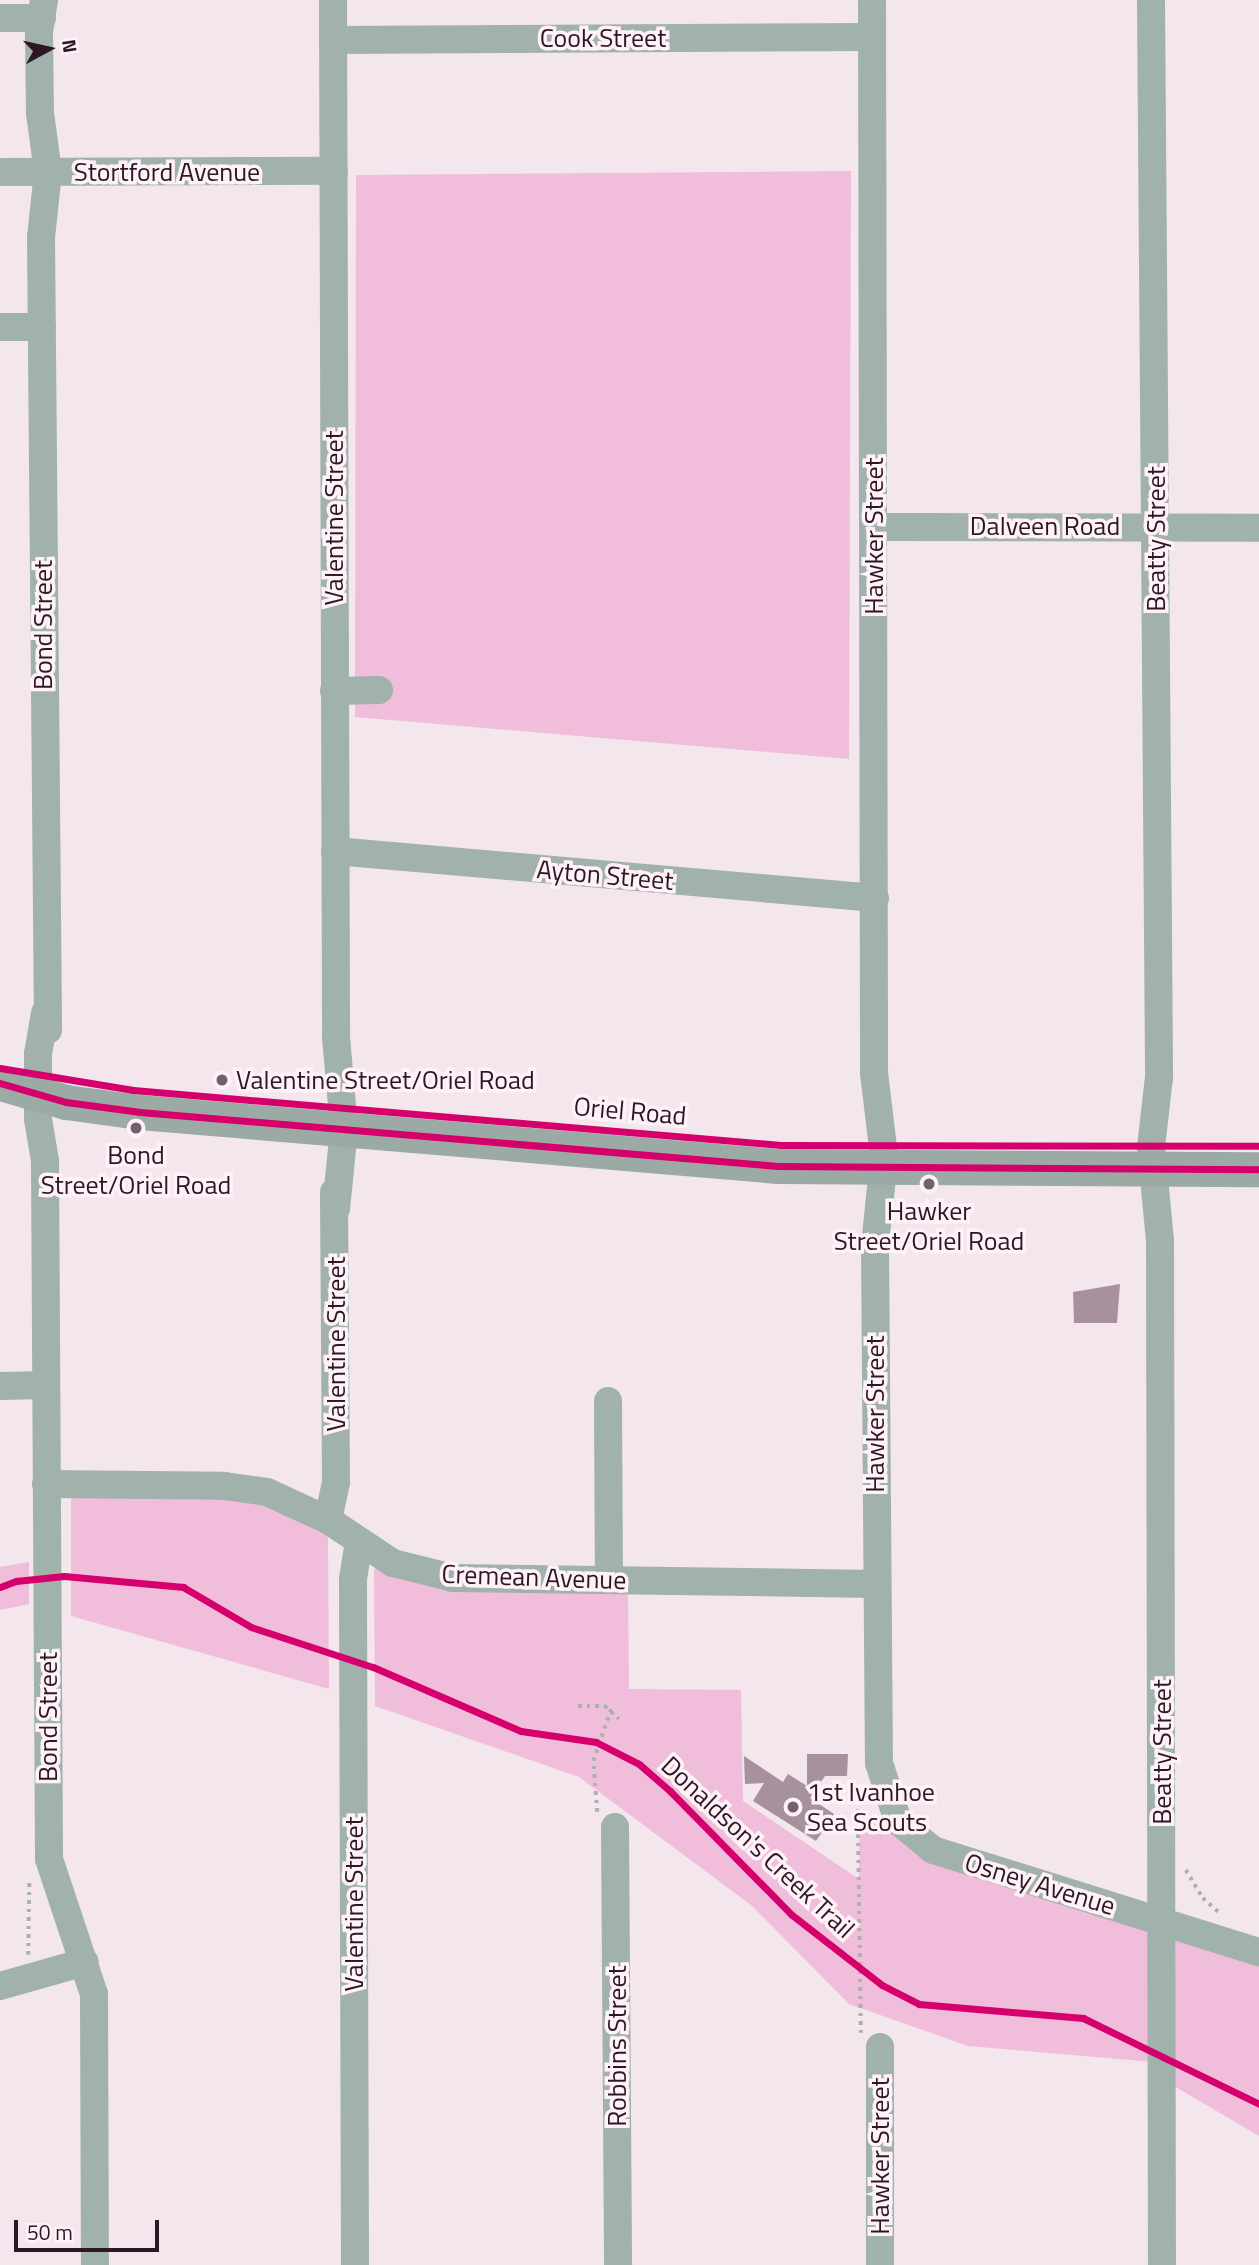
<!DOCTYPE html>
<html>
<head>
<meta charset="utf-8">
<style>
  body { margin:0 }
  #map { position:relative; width:1259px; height:2265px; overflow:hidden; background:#f3e6ed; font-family:"Titillium Web",sans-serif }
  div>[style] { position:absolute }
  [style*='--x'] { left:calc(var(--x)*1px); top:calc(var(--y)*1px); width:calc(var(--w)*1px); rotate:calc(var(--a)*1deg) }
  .green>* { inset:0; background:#f0bedb }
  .building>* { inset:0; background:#a8919f }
  .path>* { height:3.5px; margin-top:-1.75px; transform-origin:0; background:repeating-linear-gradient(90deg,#acb1b0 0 3.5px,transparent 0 8.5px) }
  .minor>* { height:28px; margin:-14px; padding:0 14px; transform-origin:14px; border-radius:14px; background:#a1b1ab }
  .major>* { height:35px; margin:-17.5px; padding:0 17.5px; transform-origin:17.5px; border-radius:17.5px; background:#9caaa5 }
  .cycleway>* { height:7px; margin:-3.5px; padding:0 3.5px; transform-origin:3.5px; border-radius:3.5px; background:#d6006c }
  .dots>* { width:19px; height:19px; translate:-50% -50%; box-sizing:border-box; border:4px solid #fef2f8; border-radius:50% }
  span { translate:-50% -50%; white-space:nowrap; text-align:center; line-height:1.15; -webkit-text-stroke:7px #fef2f8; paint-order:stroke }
  .street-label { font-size:26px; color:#2c1824 }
  .poi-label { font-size:26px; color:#2c1824 }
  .left { translate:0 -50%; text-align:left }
  .north { position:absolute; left:14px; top:14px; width:70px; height:70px; -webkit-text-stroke:5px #fef2f8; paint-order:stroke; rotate:82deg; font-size:19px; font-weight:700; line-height:28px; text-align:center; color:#2c1824 }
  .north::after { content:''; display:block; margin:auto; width:24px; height:32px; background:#2c1824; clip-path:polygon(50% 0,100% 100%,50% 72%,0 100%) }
  .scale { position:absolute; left:14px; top:2220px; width:145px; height:32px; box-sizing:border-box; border:4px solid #2c1824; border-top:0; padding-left:9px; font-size:21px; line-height:24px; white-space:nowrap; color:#2c1824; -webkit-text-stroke:5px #fef2f8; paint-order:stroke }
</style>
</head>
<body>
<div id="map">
  <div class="green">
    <i style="clip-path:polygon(851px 171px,849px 759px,355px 717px,356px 175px)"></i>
    <i style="clip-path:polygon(85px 1495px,250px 1497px,328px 1535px,329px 1689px,71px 1616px,71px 1499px)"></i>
    <i style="clip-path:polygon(29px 1562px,29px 1604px,0 1610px,0 1567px)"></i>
    <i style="clip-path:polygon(381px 1568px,628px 1589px,629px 1689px,741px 1690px,743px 1801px,859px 1879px,860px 1814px,884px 1816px,1153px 1928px,1154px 2062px,968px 2046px,849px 2004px,751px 1905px,579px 1777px,375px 1706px,374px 1569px)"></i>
    <i style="clip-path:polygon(1174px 1933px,1259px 1960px,1259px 2136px,1174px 2086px)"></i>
  </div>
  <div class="building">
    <i style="clip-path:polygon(1120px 1284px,1117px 1323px,1074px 1323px,1073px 1292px)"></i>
    <i style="clip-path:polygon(807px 1754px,848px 1754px,847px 1776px,825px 1776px,810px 1798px,834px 1814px,816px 1841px,753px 1801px,764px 1783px,745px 1784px,744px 1756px,783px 1782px,788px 1774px,807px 1786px)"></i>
  </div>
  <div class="path">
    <i style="--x:578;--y:1706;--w:27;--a:0"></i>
    <i style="--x:605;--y:1706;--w:19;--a:43"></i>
    <i style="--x:858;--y:1809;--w:224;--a:89.2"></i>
    <i style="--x:597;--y:1812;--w:51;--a:-94.5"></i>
    <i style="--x:593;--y:1761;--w:55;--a:-70.9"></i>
    <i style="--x:1186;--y:1870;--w:33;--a:59"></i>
    <i style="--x:1203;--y:1898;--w:25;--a:42"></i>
    <i style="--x:28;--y:1955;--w:76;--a:-89.2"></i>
  </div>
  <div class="minor">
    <i style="--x:44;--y:0;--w:33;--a:99"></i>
    <i style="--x:39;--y:33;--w:80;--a:89.3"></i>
    <i style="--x:40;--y:113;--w:60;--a:82.3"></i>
    <i style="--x:48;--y:172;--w:65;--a:96.1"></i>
    <i style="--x:41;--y:237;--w:793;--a:89.49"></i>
    <i style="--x:333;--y:0;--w:1037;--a:89.83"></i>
    <i style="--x:336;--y:1037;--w:92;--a:85"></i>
    <i style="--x:344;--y:1129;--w:80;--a:95.7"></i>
    <i style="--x:872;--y:0;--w:1073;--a:89.89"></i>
    <i style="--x:874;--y:1073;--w:75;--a:83.1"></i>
    <i style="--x:1151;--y:0;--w:1077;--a:89.57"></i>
    <i style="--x:1159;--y:1077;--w:70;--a:96.5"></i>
    <i style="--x:1151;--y:1147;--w:93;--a:84.5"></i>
    <i style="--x:1160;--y:1240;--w:1025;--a:89.89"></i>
    <i style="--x:0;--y:18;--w:42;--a:0"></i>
    <i style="--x:333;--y:40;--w:539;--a:-0.32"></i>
    <i style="--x:0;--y:172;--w:334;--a:-0.2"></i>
    <i style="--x:0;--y:327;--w:42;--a:0"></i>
    <i style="--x:874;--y:527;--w:385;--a:0.1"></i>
    <i style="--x:334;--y:691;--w:45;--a:-1.3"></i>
    <i style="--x:335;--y:851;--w:542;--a:4.97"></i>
    <i style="--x:45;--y:1013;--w:42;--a:99.7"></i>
    <i style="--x:38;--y:1054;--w:65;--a:90"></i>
    <i style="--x:38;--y:1119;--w:43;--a:80.5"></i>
    <i style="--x:45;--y:1161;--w:698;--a:89.67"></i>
    <i style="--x:49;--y:1859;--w:142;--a:71.6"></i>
    <i style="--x:94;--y:1994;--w:271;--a:89.8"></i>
    <i style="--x:883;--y:1168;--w:77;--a:95.9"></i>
    <i style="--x:875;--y:1245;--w:518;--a:89.56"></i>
    <i style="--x:879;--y:1763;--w:61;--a:71.9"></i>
    <i style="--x:898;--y:1821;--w:45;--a:39.6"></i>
    <i style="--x:933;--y:1850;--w:342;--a:17.4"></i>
    <i style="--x:0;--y:1386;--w:45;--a:-1.3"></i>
    <i style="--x:608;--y:1401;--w:179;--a:89.7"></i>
    <i style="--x:46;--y:1484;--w:178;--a:0.6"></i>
    <i style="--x:224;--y:1486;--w:43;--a:7.9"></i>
    <i style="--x:267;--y:1492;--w:67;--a:24.7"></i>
    <i style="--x:328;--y:1520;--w:78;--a:33.5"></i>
    <i style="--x:393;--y:1563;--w:62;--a:14"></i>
    <i style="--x:453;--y:1578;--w:422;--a:0.8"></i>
    <i style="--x:328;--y:1520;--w:39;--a:-78"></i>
    <i style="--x:336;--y:1482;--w:290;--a:-90.4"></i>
    <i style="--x:615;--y:1827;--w:438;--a:89.6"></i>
    <i style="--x:0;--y:1986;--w:88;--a:-15.8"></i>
    <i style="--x:355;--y:2265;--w:686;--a:-90.17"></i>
    <i style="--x:353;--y:1579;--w:36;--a:-81"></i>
    <i style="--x:880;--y:2265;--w:218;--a:-90"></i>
  </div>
  <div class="major">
    <i style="--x:0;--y:1083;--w:69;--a:16.1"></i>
    <i style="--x:66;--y:1102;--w:75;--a:7.7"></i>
    <i style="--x:140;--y:1112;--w:640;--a:4.84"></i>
    <i style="--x:778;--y:1166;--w:481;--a:0.4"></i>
  </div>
  <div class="cycleway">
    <i style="--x:0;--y:1068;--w:135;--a:9.4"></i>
    <i style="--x:133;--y:1090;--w:650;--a:4.85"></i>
    <i style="--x:781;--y:1145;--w:478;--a:0.1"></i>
    <i style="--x:0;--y:1083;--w:69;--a:16.1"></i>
    <i style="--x:66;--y:1102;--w:75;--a:7.7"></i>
    <i style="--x:140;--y:1112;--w:640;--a:4.84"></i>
    <i style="--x:778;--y:1166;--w:481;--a:0.4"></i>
    <i style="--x:0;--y:1587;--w:17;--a:-21"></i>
    <i style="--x:16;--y:1581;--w:48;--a:-5.9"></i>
    <i style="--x:64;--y:1576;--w:120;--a:5.3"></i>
    <i style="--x:183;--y:1587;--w:79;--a:30.5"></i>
    <i style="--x:251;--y:1627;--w:128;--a:18.2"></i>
    <i style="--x:373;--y:1667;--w:161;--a:23.4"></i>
    <i style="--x:521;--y:1731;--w:76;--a:8.3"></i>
    <i style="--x:596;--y:1742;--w:48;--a:27.1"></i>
    <i style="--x:639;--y:1764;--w:41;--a:41.1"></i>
    <i style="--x:670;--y:1791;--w:174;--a:45.5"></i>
    <i style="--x:792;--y:1915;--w:114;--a:37.9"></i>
    <i style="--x:882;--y:1985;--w:42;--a:27.2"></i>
    <i style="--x:919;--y:2004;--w:165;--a:4.9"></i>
    <i style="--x:1083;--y:2018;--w:196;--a:26"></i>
  </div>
  <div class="dots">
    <i style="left:222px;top:1080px;background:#72606a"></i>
    <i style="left:136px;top:1128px;background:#72606a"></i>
    <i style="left:929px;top:1184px;background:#72606a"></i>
    <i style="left:793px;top:1807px;background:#72606a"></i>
  </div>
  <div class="street-label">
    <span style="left:603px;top:38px">Cook Street</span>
    <span style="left:167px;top:172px">Stortford Avenue</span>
    <span style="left:334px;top:518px;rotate:-90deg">Valentine Street</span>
    <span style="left:1045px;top:526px">Dalveen Road</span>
    <span style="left:874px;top:536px;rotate:-90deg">Hawker Street</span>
    <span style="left:1156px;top:539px;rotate:-90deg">Beatty Street</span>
    <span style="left:43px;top:625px;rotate:-90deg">Bond Street</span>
    <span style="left:605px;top:875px;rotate:5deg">Ayton Street</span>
    <span style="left:630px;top:1111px;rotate:5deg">Oriel Road</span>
    <span style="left:336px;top:1344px;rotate:-90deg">Valentine Street</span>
    <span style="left:875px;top:1414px;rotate:-90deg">Hawker Street</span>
    <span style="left:534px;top:1577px;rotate:2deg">Cremean Avenue</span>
    <span style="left:48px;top:1717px;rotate:-90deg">Bond Street</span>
    <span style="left:1162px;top:1752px;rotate:-90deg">Beatty Street</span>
    <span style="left:758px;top:1847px;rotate:43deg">Donaldson's Creek Trail</span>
    <span style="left:1040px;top:1884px;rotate:17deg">Osney Avenue</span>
    <span style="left:354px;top:1904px;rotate:-90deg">Valentine Street</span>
    <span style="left:617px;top:2046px;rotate:-90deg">Robbins Street</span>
    <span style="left:880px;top:2156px;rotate:-90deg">Hawker Street</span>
  </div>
  <div class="poi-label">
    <span class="left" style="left:236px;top:1080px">Valentine Street/Oriel Road</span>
    <span style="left:136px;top:1170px">Bond<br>Street/Oriel Road</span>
    <span style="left:929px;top:1226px">Hawker<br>Street/Oriel Road</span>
    <span class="left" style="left:807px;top:1807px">1st Ivanhoe<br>Sea Scouts</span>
  </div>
  <div class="north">N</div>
  <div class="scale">50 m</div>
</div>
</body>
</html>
